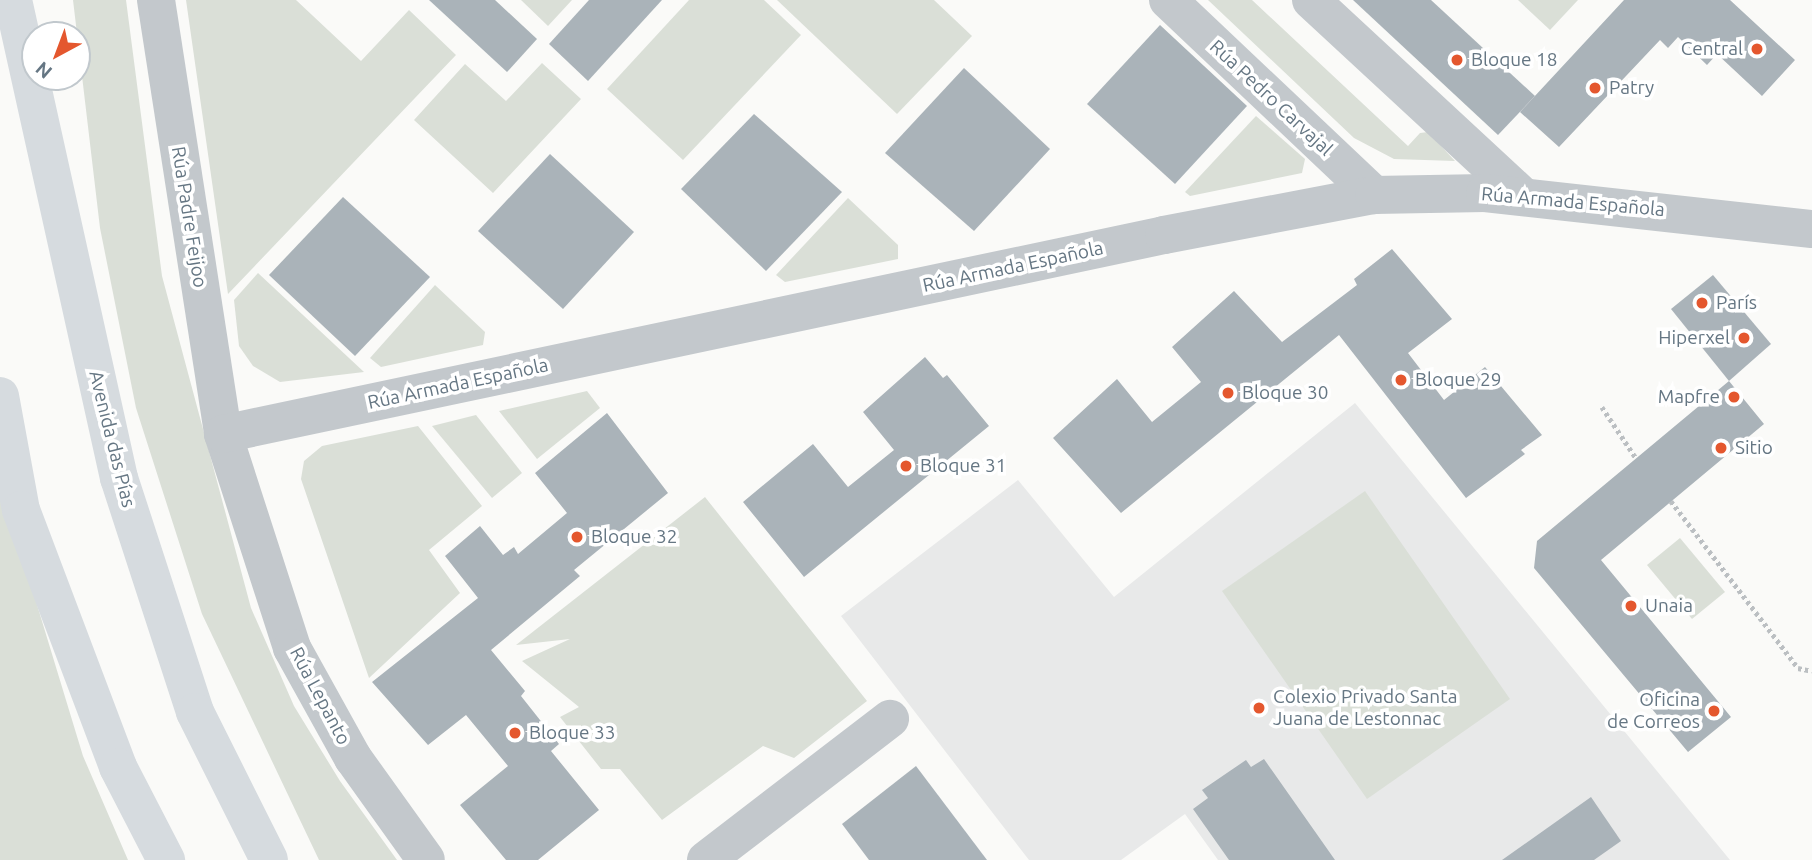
<!DOCTYPE html>
<html>
<head>
<meta charset="utf-8">
<style>
  body { margin:0 }
  #map { position:relative; width:1812px; height:860px; overflow:hidden; background:#fafaf8; font-family:Ubuntu,sans-serif }
  div>[style] { position:absolute }
  [style*='--x'] { left:calc(var(--x)*1px); top:calc(var(--y)*1px); width:calc(var(--w)*1px); rotate:calc(var(--a)*1deg) }
  .built>* { inset:0; background:#e8e9e9 }
  .green>* { inset:0; background:#dadfd7 }
  .building>* { inset:0; background:#aab3b9 }
  .path>* { height:4.5px; margin-top:-2.25px; transform-origin:0; background:repeating-linear-gradient(90deg,#bbbfc2 0 3.5px,transparent 0 7px) }
  .minor>* { height:38px; margin:-19px; padding:0 19px; transform-origin:19px; border-radius:19px; background:#c3c8cc }
  .highway>* { height:38px; margin:-19px; padding:0 19px; transform-origin:19px; border-radius:19px; background:#d6dbdf }
  .dots>* { width:19px; height:19px; translate:-50% -50%; box-sizing:border-box; border:4px solid #fff; border-radius:50% }
  span { translate:-50% -50%; white-space:nowrap; text-align:center; line-height:1.15; -webkit-text-stroke:7px #fff; paint-order:stroke }
  .poi-label { font-size:19px; color:#657683 }
  .right { translate:-100% -50%; text-align:right }
  .left { translate:0 -50%; text-align:left }
  .street-label { font-size:19px; color:#657683 }
  .north { position:absolute; left:21px; top:21px; width:70px; height:70px; box-sizing:border-box; background:#fff; border:2px solid #c1c8cd; border-radius:50%; rotate:221deg; font-size:19px; font-weight:700; line-height:28px; text-align:center; color:#657683 }
  .north::after { content:''; display:block; margin:auto; width:24px; height:32px; background:#e4572e; clip-path:polygon(50% 0,100% 100%,50% 72%,0 100%) }
</style>
</head>
<body>
<div id="map">
  <div class="built">
    <i style="clip-path:polygon(1355px 403px,1730px 860px,1218px 860px,1185px 814px,1121px 860px,1029px 860px,841px 616px,1018px 480px,1114px 597px)"></i>
  </div>
  <div class="green">
    <i style="clip-path:polygon(73px 0,126px 0,162px 276px,251px 608px,294px 706px,340px 781px,397px 860px,319px 860px,202px 614px,136px 408px,100px 228px)"></i>
    <i style="clip-path:polygon(186px 0,296px 0,361px 61px,409px 10px,456px 55px,228px 294px)"></i>
    <i style="clip-path:polygon(521px 0,572px 0,548px 26px)"></i>
    <i style="clip-path:polygon(689px 0,764px 0,801px 35px,683px 160px,607px 89px)"></i>
    <i style="clip-path:polygon(777px 0,934px 0,972px 36px,897px 114px)"></i>
    <i style="clip-path:polygon(1208px 0,1252px 0,1408px 146px,1420px 133px,1428px 132px,1455px 161px,1394px 159px,1354px 138px)"></i>
    <i style="clip-path:polygon(1518px 0,1578px 0,1550px 30px)"></i>
    <i style="clip-path:polygon(542px 63px,581px 99px,493px 193px,414px 120px,465px 64px,506px 101px)"></i>
    <i style="clip-path:polygon(1256px 116px,1305px 159px,1302px 173px,1190px 196px,1185px 192px)"></i>
    <i style="clip-path:polygon(848px 198px,898px 245px,898px 259px,785px 282px,776px 275px)"></i>
    <i style="clip-path:polygon(258px 273px,364px 372px,280px 382px,253px 366px,239px 346px,234px 300px)"></i>
    <i style="clip-path:polygon(435px 285px,485px 332px,483px 345px,381px 367px,370px 358px)"></i>
    <i style="clip-path:polygon(587px 391px,600px 408px,537px 459px,499px 411px)"></i>
    <i style="clip-path:polygon(476px 415px,522px 473px,492px 498px,432px 426px)"></i>
    <i style="clip-path:polygon(418px 426px,482px 506px,429px 550px,460px 593px,369px 678px,301px 479px,304px 461px,322px 446px)"></i>
    <i style="clip-path:polygon(0 483px,83px 756px,128px 860px,0 860px)"></i>
    <i style="clip-path:polygon(1365px 491px,1510px 699px,1367px 799px,1222px 591px)"></i>
    <i style="clip-path:polygon(705px 497px,867px 701px,794px 758px,763px 746px,662px 820px,620px 769px,601px 769px,560px 717px,579px 707px,522px 661px,570px 639px,516px 645px)"></i>
    <i style="clip-path:polygon(1680px 538px,1725px 592px,1692px 619px,1647px 565px)"></i>
  </div>
  <div class="building">
    <i style="clip-path:polygon(429px 0,495px 0,537px 39px,507px 72px)"></i>
    <i style="clip-path:polygon(589px 0,662px 0,588px 81px,549px 44px)"></i>
    <i style="clip-path:polygon(1353px 0,1431px 0,1535px 96px,1498px 135px)"></i>
    <i style="clip-path:polygon(1624px 0,1730px 0,1795px 60px,1762px 96px,1717px 54px,1707px 65px,1678px 37px,1668px 48px,1660px 40px,1559px 147px,1520px 112px)"></i>
    <i style="clip-path:polygon(1160px 25px,1247px 106px,1175px 184px,1087px 104px)"></i>
    <i style="clip-path:polygon(964px 68px,1050px 149px,974px 231px,885px 153px)"></i>
    <i style="clip-path:polygon(754px 114px,842px 192px,766px 271px,681px 189px)"></i>
    <i style="clip-path:polygon(550px 154px,634px 232px,563px 309px,478px 231px)"></i>
    <i style="clip-path:polygon(343px 197px,430px 277px,355px 356px,269px 275px)"></i>
    <i style="clip-path:polygon(1392px 249px,1452px 319px,1408px 353px,1444px 400px,1485px 367px,1542px 435px,1521px 450px,1525px 454px,1466px 498px,1339px 335px,1121px 513px,1053px 438px,1117px 379px,1152px 422px,1201px 382px,1172px 347px,1234px 291px,1282px 342px,1357px 285px,1354px 279px)"></i>
    <i style="clip-path:polygon(1713px 275px,1771px 344px,1729px 381px,1671px 309px)"></i>
    <i style="clip-path:polygon(925px 357px,943px 378px,947px 375px,989px 426px,804px 577px,743px 502px,813px 444px,848px 487px,894px 450px,863px 412px)"></i>
    <i style="clip-path:polygon(1729px 381px,1764px 424px,1601px 560px,1731px 717px,1688px 752px,1534px 568px,1537px 541px)"></i>
    <i style="clip-path:polygon(607px 413px,668px 493px,574px 570px,580px 576px,491px 650px,525px 691px,521px 696px,559px 744px,551px 751px,599px 810px,538px 860px,506px 860px,460px 805px,508px 766px,466px 715px,428px 745px,372px 682px,478px 598px,445px 556px,480px 526px,503px 555px,514px 547px,518px 554px,567px 513px,535px 473px)"></i>
    <i style="clip-path:polygon(1264px 759px,1335px 860px,1229px 860px,1193px 809px,1208px 798px,1202px 790px,1246px 760px,1251px 767px)"></i>
    <i style="clip-path:polygon(916px 766px,987px 860px,869px 860px,842px 824px)"></i>
    <i style="clip-path:polygon(1591px 797px,1621px 841px,1594px 860px,1502px 860px)"></i>
  </div>
  <div class="path">
    <i style="--x:1602;--y:407;--w:61;--a:56.3"></i>
    <i style="--x:1671;--y:501;--w:210;--a:52.7"></i>
    <i style="--x:1798;--y:668;--w:14;--a:12"></i>
  </div>
  <div class="minor">
    <i style="--x:156;--y:0;--w:439;--a:81.2"></i>
    <i style="--x:223;--y:434;--w:225;--a:72.1"></i>
    <i style="--x:292;--y:648;--w:126;--a:61"></i>
    <i style="--x:353;--y:758;--w:125;--a:54.4"></i>
    <i style="--x:1168;--y:0;--w:284;--a:43.4"></i>
    <i style="--x:1311;--y:0;--w:289;--a:42.8"></i>
    <i style="--x:223;--y:434;--w:962;--a:-11.94"></i>
    <i style="--x:1164;--y:235;--w:214;--a:-10.8"></i>
    <i style="--x:1374;--y:195;--w:111;--a:-1"></i>
    <i style="--x:1485;--y:193;--w:329;--a:6.3"></i>
    <i style="--x:706;--y:860;--w:232;--a:-37.5"></i>
  </div>
  <div class="highway">
    <i style="--x:13;--y:0;--w:490;--a:77.5"></i>
    <i style="--x:119;--y:478;--w:246;--a:72"></i>
    <i style="--x:195;--y:712;--w:165;--a:63.4"></i>
    <i style="--x:0;--y:396;--w:116;--a:79.6"></i>
    <i style="--x:21;--y:510;--w:275;--a:69.3"></i>
    <i style="--x:118;--y:767;--w:105;--a:62.7"></i>
  </div>
  <div class="dots">
    <i style="left:1757px;top:49px;background:#e4572e"></i>
    <i style="left:1457px;top:60px;background:#e4572e"></i>
    <i style="left:1595px;top:88px;background:#e4572e"></i>
    <i style="left:1702px;top:303px;background:#e4572e"></i>
    <i style="left:1744px;top:338px;background:#e4572e"></i>
    <i style="left:1401px;top:380px;background:#e4572e"></i>
    <i style="left:1228px;top:393px;background:#e4572e"></i>
    <i style="left:1734px;top:397px;background:#e4572e"></i>
    <i style="left:1721px;top:448px;background:#e4572e"></i>
    <i style="left:906px;top:466px;background:#e4572e"></i>
    <i style="left:577px;top:537px;background:#e4572e"></i>
    <i style="left:1631px;top:606px;background:#e4572e"></i>
    <i style="left:1259px;top:708px;background:#e4572e"></i>
    <i style="left:1714px;top:711px;background:#e4572e"></i>
    <i style="left:515px;top:733px;background:#e4572e"></i>
  </div>
  <div class="poi-label">
    <span class="right" style="left:1743px;top:49px">Central</span>
    <span class="left" style="left:1471px;top:60px">Bloque 18</span>
    <span class="left" style="left:1609px;top:88px">Patry</span>
    <span class="left" style="left:1716px;top:303px">París</span>
    <span class="right" style="left:1730px;top:338px">Hiperxel</span>
    <span class="left" style="left:1415px;top:380px">Bloque 29</span>
    <span class="left" style="left:1242px;top:393px">Bloque 30</span>
    <span class="right" style="left:1720px;top:397px">Mapfre</span>
    <span class="left" style="left:1735px;top:448px">Sitio</span>
    <span class="left" style="left:920px;top:466px">Bloque 31</span>
    <span class="left" style="left:591px;top:537px">Bloque 32</span>
    <span class="left" style="left:1645px;top:606px">Unaia</span>
    <span class="left" style="left:1273px;top:708px">Colexio Privado Santa<br>Juana de Lestonnac</span>
    <span class="right" style="left:1700px;top:711px">Oficina<br>de Correos</span>
    <span class="left" style="left:529px;top:733px">Bloque 33</span>
  </div>
  <div class="street-label">
    <span style="left:1271px;top:98px;rotate:43deg">Rúa Pedro Carvajal</span>
    <span style="left:1573px;top:202px;rotate:5deg">Rúa Armada Española</span>
    <span style="left:189px;top:217px;rotate:81deg">Rúa Padre Feijoo</span>
    <span style="left:1013px;top:267px;rotate:-12deg">Rúa Armada Española</span>
    <span style="left:458px;top:384px;rotate:-12deg">Rúa Armada Española</span>
    <span style="left:112px;top:439px;rotate:76deg">Avenida das Pías</span>
    <span style="left:320px;top:696px;rotate:62deg">Rúa Lepanto</span>
  </div>
  <div class="north">N</div>
</div>
</body>
</html>
